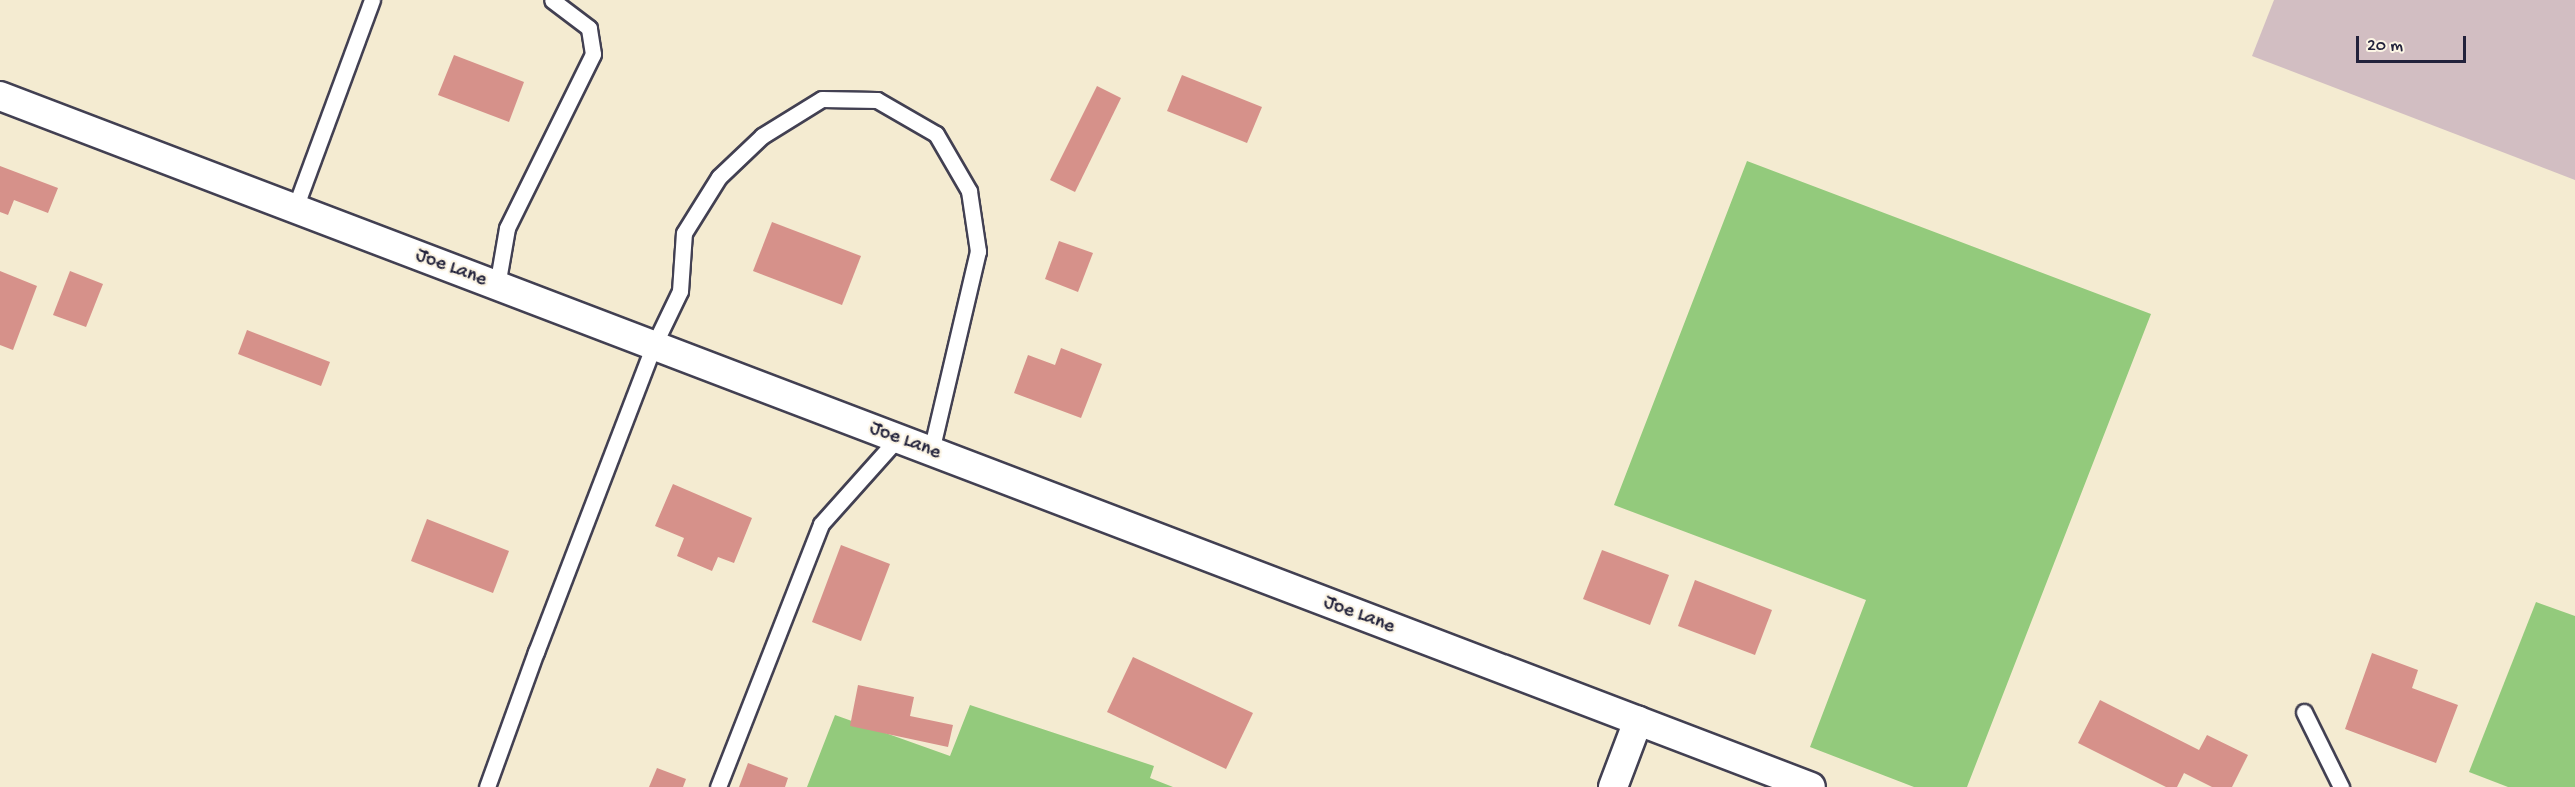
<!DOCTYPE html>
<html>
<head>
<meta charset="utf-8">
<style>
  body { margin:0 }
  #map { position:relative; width:2575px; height:787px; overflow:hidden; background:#f4ebd1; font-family:"Gochi Hand",sans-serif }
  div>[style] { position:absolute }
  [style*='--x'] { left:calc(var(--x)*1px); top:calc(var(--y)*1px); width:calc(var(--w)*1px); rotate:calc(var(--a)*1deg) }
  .industrial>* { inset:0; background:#d2bec2 }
  .green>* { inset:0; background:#93ca7c }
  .building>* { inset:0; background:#d6918a }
  .roads { filter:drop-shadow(2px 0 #424052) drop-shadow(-2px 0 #424052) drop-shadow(0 2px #424052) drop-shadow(0 -2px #424052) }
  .service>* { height:15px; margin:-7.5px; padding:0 7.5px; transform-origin:7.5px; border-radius:7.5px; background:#fff }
  .minor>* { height:28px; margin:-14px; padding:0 14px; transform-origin:14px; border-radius:14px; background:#fff }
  span { translate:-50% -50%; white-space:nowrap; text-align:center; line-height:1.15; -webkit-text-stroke:4.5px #fcf5e5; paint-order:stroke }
  .street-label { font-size:20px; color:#22223b }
  .scale { position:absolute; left:2356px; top:36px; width:110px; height:27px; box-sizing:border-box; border:3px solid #22223b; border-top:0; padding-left:8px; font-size:18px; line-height:21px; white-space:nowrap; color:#22223b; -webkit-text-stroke:4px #fcf5e5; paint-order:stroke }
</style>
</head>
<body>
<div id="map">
  <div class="industrial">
    <i style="clip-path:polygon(2274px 0,2575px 0,2575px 180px,2252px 56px)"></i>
  </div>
  <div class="green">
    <i style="clip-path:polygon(1747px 161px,2151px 314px,1967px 787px,1914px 787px,1810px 747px,1866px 600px,1614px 505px)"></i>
    <i style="clip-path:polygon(2536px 602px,2575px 616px,2575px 787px,2508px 787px,2469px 772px)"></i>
    <i style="clip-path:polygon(970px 705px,1154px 766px,1150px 778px,1173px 787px,807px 787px,835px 715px,950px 756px)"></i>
  </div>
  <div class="building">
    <i style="clip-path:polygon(454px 55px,524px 82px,509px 122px,438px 95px)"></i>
    <i style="clip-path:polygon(1182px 75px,1262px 107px,1247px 143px,1167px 111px)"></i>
    <i style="clip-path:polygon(1097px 86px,1121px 98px,1075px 192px,1050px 180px)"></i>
    <i style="clip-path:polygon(0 166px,58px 188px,48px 213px,14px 200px,8px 215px,0 212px)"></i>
    <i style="clip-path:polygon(772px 222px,861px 256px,842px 305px,753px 271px)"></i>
    <i style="clip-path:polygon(1059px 241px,1093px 253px,1078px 292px,1045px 279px)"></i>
    <i style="clip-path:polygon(0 271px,37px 286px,13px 350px,0 345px)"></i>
    <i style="clip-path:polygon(70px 271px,103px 284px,86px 327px,53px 315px)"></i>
    <i style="clip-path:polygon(247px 330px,330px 362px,321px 386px,238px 354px)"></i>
    <i style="clip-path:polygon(1061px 348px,1102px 364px,1081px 418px,1014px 393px,1028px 355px,1055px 365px)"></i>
    <i style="clip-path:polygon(673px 484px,752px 518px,734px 563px,718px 557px,712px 571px,677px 556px,684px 538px,655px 526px)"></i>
    <i style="clip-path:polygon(427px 519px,509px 551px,493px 593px,411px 561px)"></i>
    <i style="clip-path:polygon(841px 545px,890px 564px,861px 641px,812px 622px)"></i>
    <i style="clip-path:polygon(1602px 550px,1669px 575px,1650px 625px,1583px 599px)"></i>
    <i style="clip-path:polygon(1695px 580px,1772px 610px,1755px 655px,1678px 626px)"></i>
    <i style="clip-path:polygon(2372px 653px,2418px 670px,2412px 688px,2458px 705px,2436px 763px,2345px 729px)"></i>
    <i style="clip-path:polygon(1133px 657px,1253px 713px,1226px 769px,1107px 712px)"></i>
    <i style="clip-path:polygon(858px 685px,914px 697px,910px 716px,953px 725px,948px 747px,850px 726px)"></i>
    <i style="clip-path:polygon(2100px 700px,2199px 750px,2207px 735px,2248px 755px,2232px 787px,2212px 787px,2184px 773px,2177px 787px,2166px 787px,2078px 743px)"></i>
    <i style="clip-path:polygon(748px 763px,788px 778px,785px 787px,739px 787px)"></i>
    <i style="clip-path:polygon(657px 768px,686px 779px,683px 787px,649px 787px)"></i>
  </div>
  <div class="roads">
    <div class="service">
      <i style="--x:295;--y:208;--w:222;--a:-69.7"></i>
      <i style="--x:497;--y:286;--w:59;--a:-80.2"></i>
      <i style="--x:507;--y:228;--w:194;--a:-63.7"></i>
      <i style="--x:593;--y:54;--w:26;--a:-99"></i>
      <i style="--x:589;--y:28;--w:46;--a:-142.9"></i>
      <i style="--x:2304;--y:712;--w:84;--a:63.7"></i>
      <i style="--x:487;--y:787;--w:144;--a:-70.1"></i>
      <i style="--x:536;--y:652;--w:329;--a:-69"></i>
      <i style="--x:654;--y:345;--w:60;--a:-64.3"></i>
      <i style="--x:680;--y:291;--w:58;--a:-86.1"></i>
      <i style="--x:684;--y:233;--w:66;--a:-58"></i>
      <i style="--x:719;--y:177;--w:59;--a:-43.6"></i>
      <i style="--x:762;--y:136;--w:70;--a:-31.7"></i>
      <i style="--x:822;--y:99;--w:55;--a:1"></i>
      <i style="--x:877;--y:100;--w:68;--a:30"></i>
      <i style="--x:936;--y:134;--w:66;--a:59.9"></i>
      <i style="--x:969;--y:191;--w:61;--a:81.5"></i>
      <i style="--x:978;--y:251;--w:206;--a:103.2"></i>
      <i style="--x:718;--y:787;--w:282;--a:-68.6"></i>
      <i style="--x:821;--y:524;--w:115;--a:-48.2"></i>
    </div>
    <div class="minor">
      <i style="--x:0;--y:96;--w:1938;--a:20.88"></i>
      <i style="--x:1613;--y:787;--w:71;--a:-69.3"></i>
    </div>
  </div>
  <div class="street-label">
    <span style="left:451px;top:268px;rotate:21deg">Joe Lane</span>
    <span style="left:905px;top:441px;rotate:21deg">Joe Lane</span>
    <span style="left:1359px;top:615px;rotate:21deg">Joe Lane</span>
  </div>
  <div class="scale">20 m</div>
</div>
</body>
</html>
